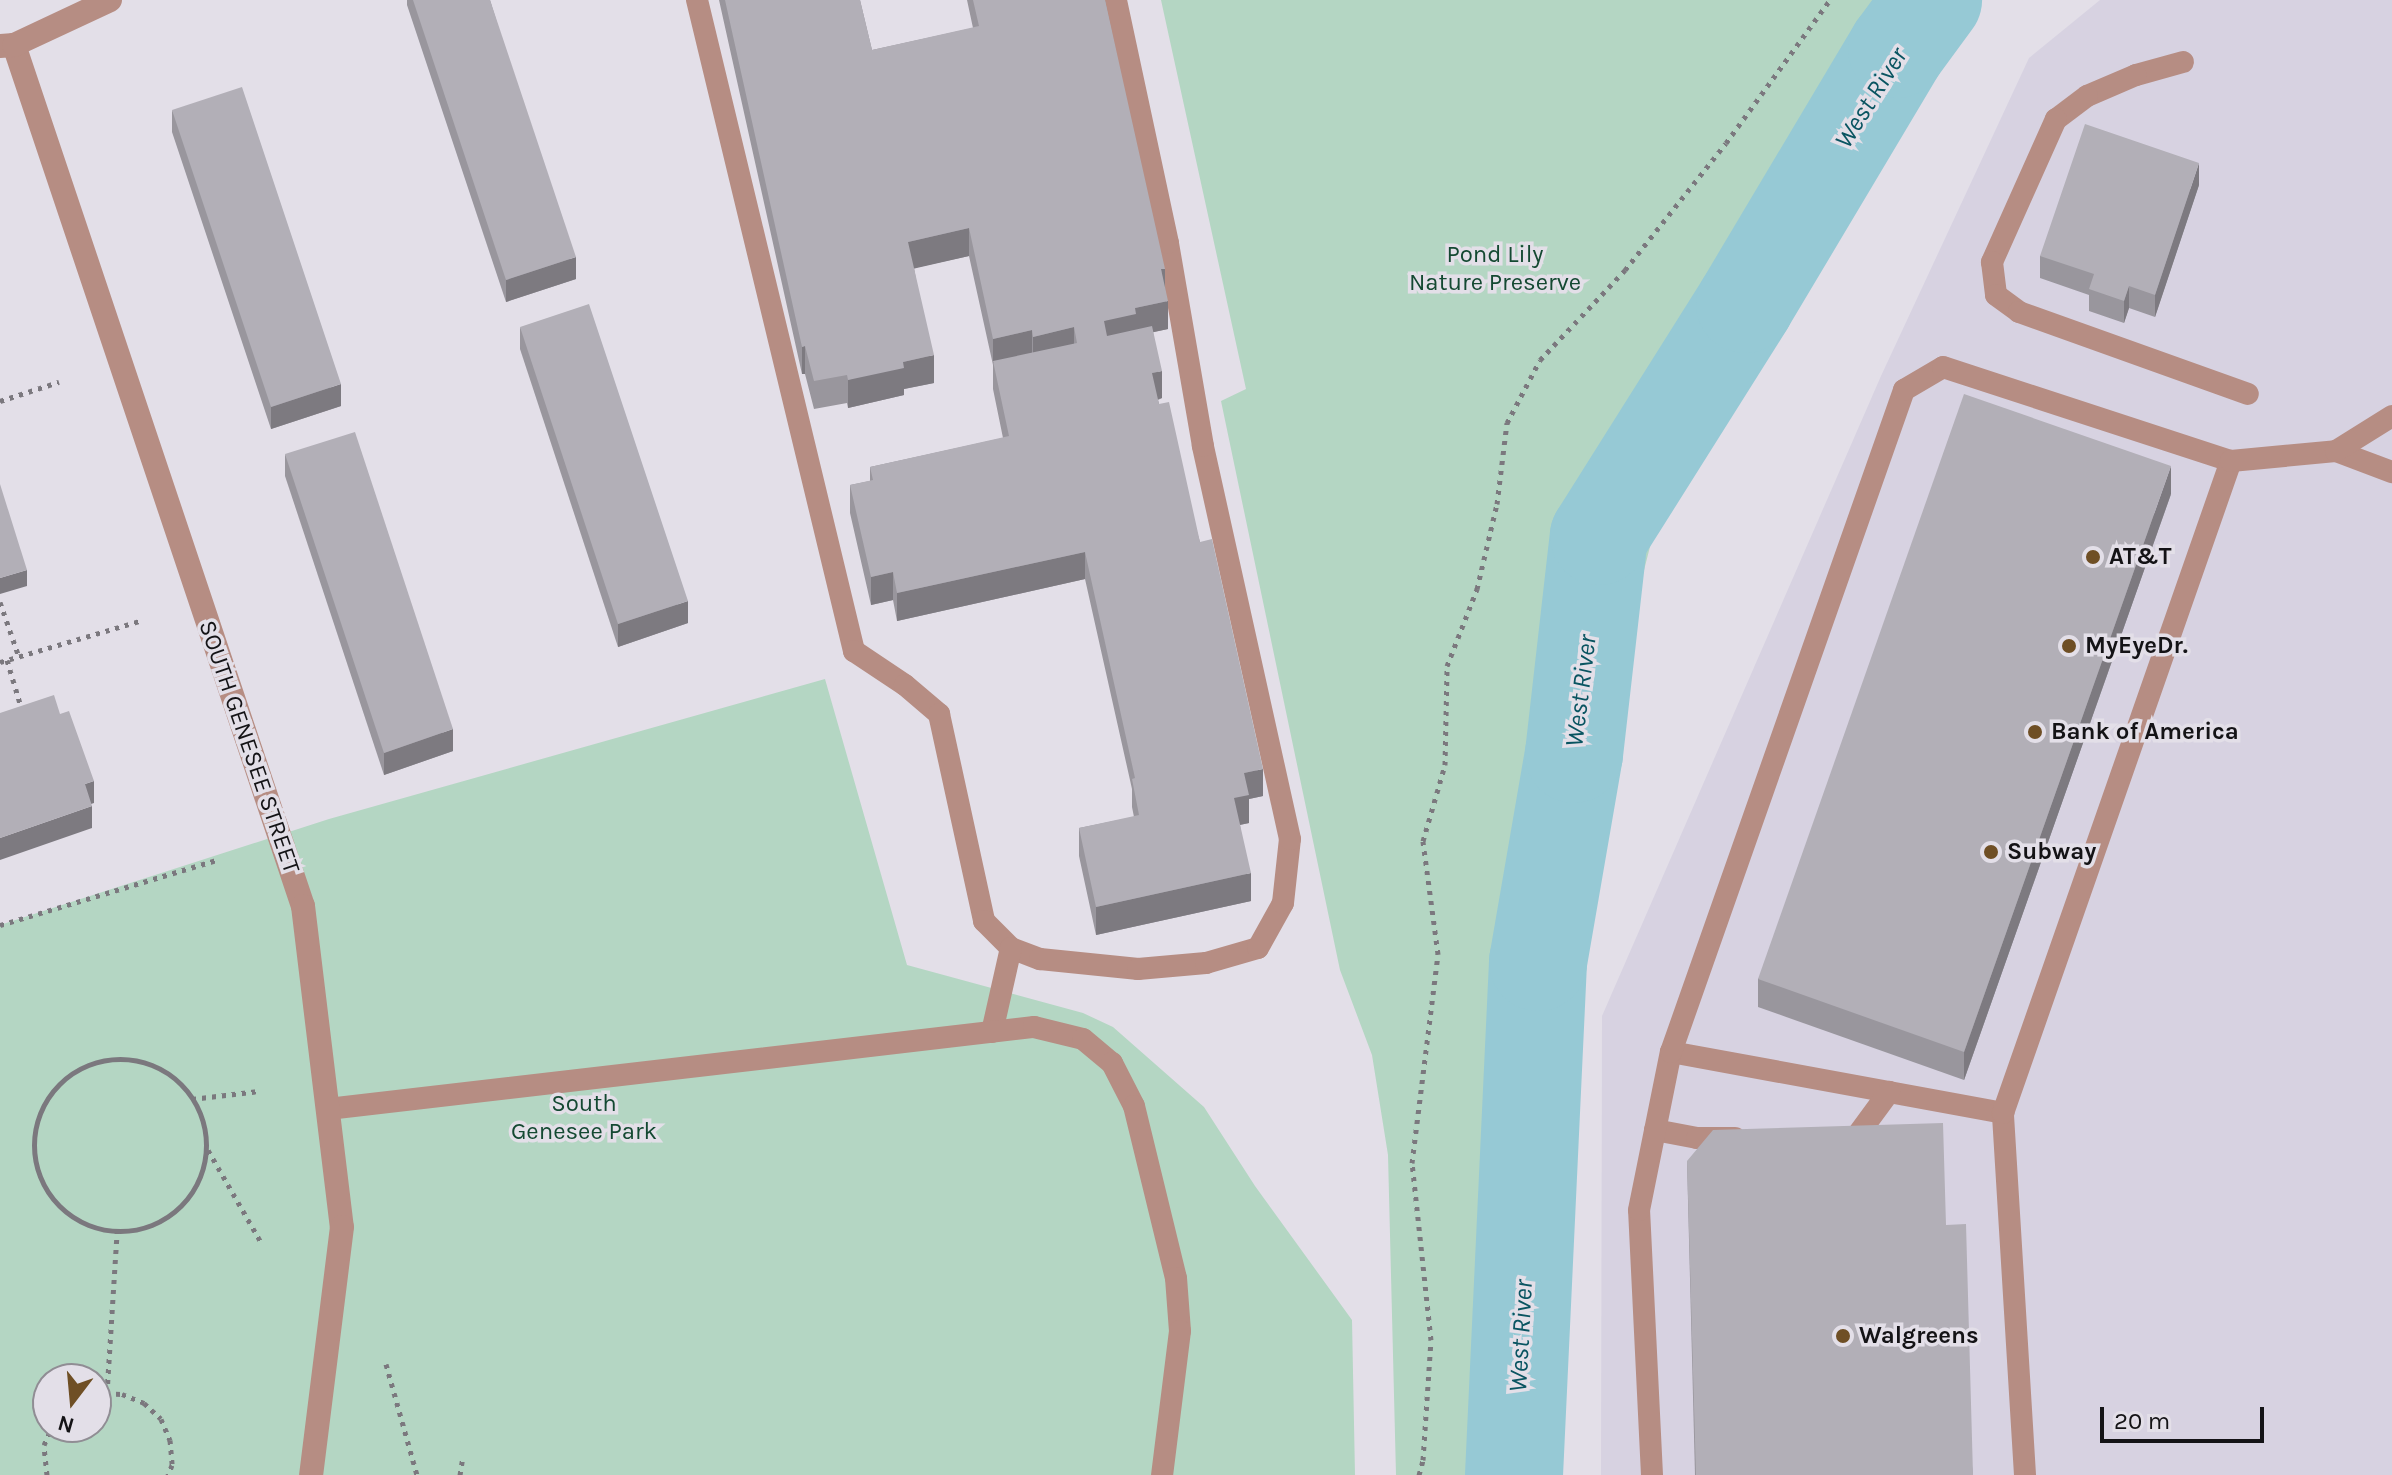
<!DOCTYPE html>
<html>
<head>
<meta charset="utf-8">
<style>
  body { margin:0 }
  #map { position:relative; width:2392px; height:1475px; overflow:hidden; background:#e3dfe8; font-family:Karla,sans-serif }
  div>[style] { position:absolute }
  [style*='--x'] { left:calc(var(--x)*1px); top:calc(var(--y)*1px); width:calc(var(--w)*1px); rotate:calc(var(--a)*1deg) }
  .built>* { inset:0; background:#d7d2e1 }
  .green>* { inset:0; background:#b4d6c3 }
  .river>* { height:98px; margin:-49px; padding:0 49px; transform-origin:49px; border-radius:49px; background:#96c9d5 }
  .path>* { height:5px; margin-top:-2.5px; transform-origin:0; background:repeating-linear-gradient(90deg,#7b787e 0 4px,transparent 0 10px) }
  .path>.ring { margin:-2.5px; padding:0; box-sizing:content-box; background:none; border:5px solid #7b787e; border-radius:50% }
  .lane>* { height:22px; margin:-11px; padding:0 11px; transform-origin:11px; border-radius:11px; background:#b68d83 }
  .street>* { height:24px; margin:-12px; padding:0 12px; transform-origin:12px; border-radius:12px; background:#b68d83 }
  .wall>* { inset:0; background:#99969d }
  .shaded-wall>* { inset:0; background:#7d7a80 }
  .building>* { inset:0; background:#b2afb7 }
  .dots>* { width:22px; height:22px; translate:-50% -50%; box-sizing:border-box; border:4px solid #e3dfe8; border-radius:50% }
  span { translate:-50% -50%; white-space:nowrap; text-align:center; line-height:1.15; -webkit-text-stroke:7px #e3dfe8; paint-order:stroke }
  .park-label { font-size:24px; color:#144932 }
  .poi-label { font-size:24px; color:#141316; font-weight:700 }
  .left { translate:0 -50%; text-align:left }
  .street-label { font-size:24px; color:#141316 }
  .water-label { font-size:26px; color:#095461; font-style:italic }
  .north { position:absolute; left:32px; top:1363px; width:80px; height:80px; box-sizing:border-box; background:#e3dfe8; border:2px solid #908d94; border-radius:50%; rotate:196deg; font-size:22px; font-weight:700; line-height:32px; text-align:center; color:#141316 }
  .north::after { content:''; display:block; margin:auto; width:28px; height:36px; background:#6f4f25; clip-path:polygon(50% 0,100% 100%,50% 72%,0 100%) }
  .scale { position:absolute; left:2100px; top:1407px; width:164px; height:36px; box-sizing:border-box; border:4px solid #141316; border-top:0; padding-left:10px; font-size:24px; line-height:28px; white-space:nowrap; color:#141316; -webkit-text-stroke:6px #e3dfe8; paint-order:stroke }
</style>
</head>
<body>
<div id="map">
  <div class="built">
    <i style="clip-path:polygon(2100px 0,2392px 0,2392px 1475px,1601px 1475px,1602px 1016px,1881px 376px,2029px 58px)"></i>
  </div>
  <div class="green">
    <i style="clip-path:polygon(1161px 0,1960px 0,1652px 539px,1565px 878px,1540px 1294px,1542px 1475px,1396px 1475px,1388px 1155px,1372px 1055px,1340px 970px,1221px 401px,1246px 389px)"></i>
    <i style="clip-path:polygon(evenodd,825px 679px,907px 965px,1083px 1013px,1113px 1027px,1204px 1107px,1255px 1186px,1352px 1320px,1355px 1475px,0 1475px,0 925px,329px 819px,825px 679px,48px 1379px,96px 1379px,96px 1427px,48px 1427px,48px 1379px)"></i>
  </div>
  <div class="river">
    <i style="--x:1514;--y:1475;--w:514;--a:-87.32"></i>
    <i style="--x:1538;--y:962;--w:211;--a:-80.2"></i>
    <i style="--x:1574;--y:754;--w:219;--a:-83.5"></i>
    <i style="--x:1599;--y:536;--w:274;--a:-57.8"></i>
    <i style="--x:1745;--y:304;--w:297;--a:-59.2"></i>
    <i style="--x:1897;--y:49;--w:61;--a:-53.7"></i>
  </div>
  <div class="path">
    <i style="--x:0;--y:401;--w:62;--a:-17.9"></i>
    <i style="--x:0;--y:602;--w:58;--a:70.9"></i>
    <i style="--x:7;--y:660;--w:52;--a:73.3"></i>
    <i style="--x:0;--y:662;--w:145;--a:-16.4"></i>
    <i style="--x:0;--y:925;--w:227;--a:-16.7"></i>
    <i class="ring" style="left:34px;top:1059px;width:167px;height:167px"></i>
    <i style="--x:192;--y:1099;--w:67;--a:-6.8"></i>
    <i style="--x:208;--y:1150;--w:108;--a:60.1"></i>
    <i style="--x:386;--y:1364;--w:115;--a:74.4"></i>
    <i style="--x:96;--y:1393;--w:26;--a:2"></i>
    <i style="--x:122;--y:1394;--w:24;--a:22"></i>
    <i style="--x:144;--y:1403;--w:23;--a:43"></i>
    <i style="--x:161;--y:1419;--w:23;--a:67"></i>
    <i style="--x:170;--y:1440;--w:25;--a:85"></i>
    <i style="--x:172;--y:1465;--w:11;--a:112"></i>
    <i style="--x:107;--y:1393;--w:161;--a:-86.4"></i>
    <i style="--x:47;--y:1475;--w:30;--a:-96"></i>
    <i style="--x:44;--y:1445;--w:20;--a:-66"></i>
    <i style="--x:460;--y:1475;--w:18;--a:-81"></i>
    <i style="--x:1419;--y:1475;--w:16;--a:-75"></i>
    <i style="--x:1423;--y:1460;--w:120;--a:-86.2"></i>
    <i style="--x:1431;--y:1340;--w:178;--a:-96.1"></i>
    <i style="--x:1412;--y:1163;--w:211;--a:-82.9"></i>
    <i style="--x:1438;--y:954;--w:114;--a:-97.6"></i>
    <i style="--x:1423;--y:841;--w:79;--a:-73.9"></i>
    <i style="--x:1445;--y:765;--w:99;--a:-88.8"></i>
    <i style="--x:1447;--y:666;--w:83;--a:-68.7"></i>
    <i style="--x:1477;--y:589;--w:87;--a:-76.8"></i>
    <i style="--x:1497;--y:504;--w:82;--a:-83"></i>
    <i style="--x:1507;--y:423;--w:71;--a:-62.4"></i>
    <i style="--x:1540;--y:360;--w:124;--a:-46.6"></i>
    <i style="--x:1625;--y:270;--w:162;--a:-51.5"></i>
    <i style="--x:1726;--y:143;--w:177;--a:-54"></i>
  </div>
  <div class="lane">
    <i style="--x:697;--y:0;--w:670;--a:76.44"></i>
    <i style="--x:854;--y:651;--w:61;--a:33.7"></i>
    <i style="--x:905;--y:685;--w:45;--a:40.5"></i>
    <i style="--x:939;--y:714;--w:212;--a:77.7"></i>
    <i style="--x:984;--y:921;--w:38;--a:45"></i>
    <i style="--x:1011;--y:948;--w:31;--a:21"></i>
    <i style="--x:1040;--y:959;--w:99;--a:5.8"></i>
    <i style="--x:1138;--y:969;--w:68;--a:-5"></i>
    <i style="--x:1206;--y:963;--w:54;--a:-16.1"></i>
    <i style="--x:1258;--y:948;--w:51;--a:-60.9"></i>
    <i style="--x:1283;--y:903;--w:64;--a:-83.8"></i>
    <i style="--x:1290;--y:839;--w:403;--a:-102.5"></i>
    <i style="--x:1203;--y:446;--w:206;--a:-99.8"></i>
    <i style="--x:1168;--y:243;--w:249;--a:-102.1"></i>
    <i style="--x:2183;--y:62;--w:49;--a:164.5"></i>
    <i style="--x:2136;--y:75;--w:53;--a:156.8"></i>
    <i style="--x:2087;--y:96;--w:39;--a:143"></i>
    <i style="--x:2056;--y:119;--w:157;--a:114.1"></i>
    <i style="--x:1992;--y:262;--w:33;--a:83"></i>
    <i style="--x:1996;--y:295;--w:29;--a:36"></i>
    <i style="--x:2019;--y:312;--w:243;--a:19.7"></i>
    <i style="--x:2336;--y:451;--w:60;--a:20.6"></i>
    <i style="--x:992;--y:1032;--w:86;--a:-77.3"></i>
    <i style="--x:1671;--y:1052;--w:338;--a:10.4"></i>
    <i style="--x:328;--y:1109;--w:711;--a:-6.63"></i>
    <i style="--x:1034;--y:1027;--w:50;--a:13.8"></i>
    <i style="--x:1083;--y:1039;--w:38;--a:40"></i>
    <i style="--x:1112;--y:1063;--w:48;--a:62.9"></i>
    <i style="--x:1134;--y:1106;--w:177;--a:76.3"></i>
    <i style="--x:1176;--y:1278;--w:53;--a:85.7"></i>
    <i style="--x:1180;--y:1331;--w:145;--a:97.1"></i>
    <i style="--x:1655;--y:1130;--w:43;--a:10.8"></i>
    <i style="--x:1697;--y:1138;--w:38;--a:0"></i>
    <i style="--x:1841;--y:1138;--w:15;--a:-4"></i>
    <i style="--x:1856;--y:1137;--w:56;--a:-53.7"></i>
    <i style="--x:1652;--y:1475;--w:265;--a:-92.8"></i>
    <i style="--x:1639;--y:1210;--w:161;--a:-78.6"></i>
    <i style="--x:1671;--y:1052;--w:702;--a:-70.61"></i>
    <i style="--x:1904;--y:390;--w:45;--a:-30.5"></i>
    <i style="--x:1943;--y:367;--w:303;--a:18.1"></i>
    <i style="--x:2025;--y:1475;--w:363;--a:-93.5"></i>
    <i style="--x:2003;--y:1113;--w:691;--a:-70.73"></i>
    <i style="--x:2231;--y:461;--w:105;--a:-5.4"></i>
    <i style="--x:2336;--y:451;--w:66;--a:-32"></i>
  </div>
  <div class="street">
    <i style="--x:14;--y:45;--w:908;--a:71.45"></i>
    <i style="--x:303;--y:906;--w:323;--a:83.1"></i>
    <i style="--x:342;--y:1227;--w:250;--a:97.1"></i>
    <i style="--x:0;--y:46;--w:14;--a:-4"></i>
    <i style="--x:14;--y:45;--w:106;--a:-25.1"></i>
  </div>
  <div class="wall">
    <i style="clip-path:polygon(407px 0,490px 0,576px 279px,506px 302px,407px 5px)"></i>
    <i style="clip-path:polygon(719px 0,860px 0,872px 50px,973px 28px,967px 0,1105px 0,1165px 285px,1168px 329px,1153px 332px,1162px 398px,1158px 400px,1200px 542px,1263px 796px,1249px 799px,1249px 823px,1240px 825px,1251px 901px,1096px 935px,1079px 856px,1079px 828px,1134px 817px,1132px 807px,1132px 789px,1085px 579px,897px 621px,893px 600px,871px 605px,850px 513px,850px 485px,870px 481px,870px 467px,1003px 438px,993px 389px,993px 365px,969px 256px,914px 268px,934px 383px,904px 389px,904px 395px,848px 408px,847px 403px,814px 409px,805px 374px,802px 374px)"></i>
    <i style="clip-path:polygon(172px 110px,341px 406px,271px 429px,172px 132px)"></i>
    <i style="clip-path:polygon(2199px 185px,2155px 317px,2129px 308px,2124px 323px,2089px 311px,2089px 295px,2040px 278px,2040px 256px)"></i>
    <i style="clip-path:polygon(520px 327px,688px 623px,618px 647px,520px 349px)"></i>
    <i style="clip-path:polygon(285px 454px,453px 751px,384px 775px,285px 476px)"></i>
    <i style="clip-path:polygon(2171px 494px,1964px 1080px,1758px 1007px,1758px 979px)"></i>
    <i style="clip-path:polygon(1687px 1161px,1946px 1225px,1973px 1475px,1695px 1475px)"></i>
  </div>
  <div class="shaded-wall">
    <i style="clip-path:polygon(2199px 163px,2199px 185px,2155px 317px,2155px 295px)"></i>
    <i style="clip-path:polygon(969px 228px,969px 256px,908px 270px,908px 242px)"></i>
    <i style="clip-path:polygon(576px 257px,576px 279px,506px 302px,506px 280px)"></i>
    <i style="clip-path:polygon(1161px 269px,1165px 269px,1165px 296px)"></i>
    <i style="clip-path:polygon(2129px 286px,2129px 308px,2124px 323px,2124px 301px)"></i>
    <i style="clip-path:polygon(1168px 301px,1168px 329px,1136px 336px,1104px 349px,1104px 321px,1135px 308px)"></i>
    <i style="clip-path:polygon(1074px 327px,1074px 355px,1033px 365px,1033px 337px)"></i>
    <i style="clip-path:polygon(1032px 330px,1032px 358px,993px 363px,993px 339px)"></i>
    <i style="clip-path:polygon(805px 346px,805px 374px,802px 374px,802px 347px)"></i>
    <i style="clip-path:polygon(934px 355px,934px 383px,904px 389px,904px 395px,848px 408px,848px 380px,903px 362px)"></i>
    <i style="clip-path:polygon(1162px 371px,1162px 398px,1152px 401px,1152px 373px)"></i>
    <i style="clip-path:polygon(341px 384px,341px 406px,271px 429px,271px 407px)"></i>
    <i style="clip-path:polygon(2171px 466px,2171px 494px,1964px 1080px,1964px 1052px)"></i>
    <i style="clip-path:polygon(1085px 552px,1085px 579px,897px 621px,897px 593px)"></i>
    <i style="clip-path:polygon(27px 570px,27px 586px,0 594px,0 578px)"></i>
    <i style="clip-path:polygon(893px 572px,893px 600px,871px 605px,871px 577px)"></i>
    <i style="clip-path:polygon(688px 601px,688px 623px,618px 647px,618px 624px)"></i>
    <i style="clip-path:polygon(453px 729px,453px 751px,384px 775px,384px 753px)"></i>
    <i style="clip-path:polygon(1263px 769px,1263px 796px,1249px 799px,1249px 823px,1234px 826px,1234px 798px,1244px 773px)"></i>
    <i style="clip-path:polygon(94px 781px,94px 803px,85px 806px,85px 784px)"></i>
    <i style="clip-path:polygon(92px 806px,92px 828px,0 860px,0 838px)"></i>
    <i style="clip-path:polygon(1251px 873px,1251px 901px,1096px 935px,1096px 907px)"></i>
  </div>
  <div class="building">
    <i style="clip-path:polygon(413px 0,490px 0,576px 257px,506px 280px)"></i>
    <i style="clip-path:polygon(725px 0,860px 0,872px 50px,979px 26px,973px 0,1105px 0,1165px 269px,1161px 269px,1168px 301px,1135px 308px,1136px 314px,1104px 321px,1107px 336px,1152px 326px,1162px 371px,1152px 373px,1159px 404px,1169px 402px,1200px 542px,1212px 539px,1263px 769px,1244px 773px,1249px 795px,1234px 798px,1251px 873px,1096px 907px,1079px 828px,1139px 815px,1132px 779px,1135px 778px,1085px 552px,897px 593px,893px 572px,871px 577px,850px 485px,873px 480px,870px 467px,1009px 436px,993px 361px,1077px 343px,1074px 327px,1033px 337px,1032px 330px,993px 339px,969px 228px,908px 242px,934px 355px,903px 362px,904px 368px,848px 380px,847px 375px,814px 381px,805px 346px,802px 347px)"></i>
    <i style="clip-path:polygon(242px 87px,341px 384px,271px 407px,172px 110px)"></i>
    <i style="clip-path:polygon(2085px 124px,2199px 163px,2155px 295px,2129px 286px,2124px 301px,2089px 289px,2094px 274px,2040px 256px)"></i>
    <i style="clip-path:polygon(589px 304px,688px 601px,618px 624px,520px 327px)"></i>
    <i style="clip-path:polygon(1964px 394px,2171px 466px,1964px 1052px,1758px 979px)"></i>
    <i style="clip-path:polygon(355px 432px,453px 729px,384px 753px,285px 454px)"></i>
    <i style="clip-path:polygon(0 484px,27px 570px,0 578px)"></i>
    <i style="clip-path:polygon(54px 695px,60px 714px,69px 711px,94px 781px,85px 784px,92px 806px,0 838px,0 713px)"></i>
    <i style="clip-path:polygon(1943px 1123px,1946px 1225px,1966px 1224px,1973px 1475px,1696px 1475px,1687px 1161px,1713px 1130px)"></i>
  </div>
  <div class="dots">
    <i style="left:2093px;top:557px;background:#6f4f25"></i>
    <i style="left:2069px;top:646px;background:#6f4f25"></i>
    <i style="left:2035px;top:732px;background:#6f4f25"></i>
    <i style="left:1991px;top:852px;background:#6f4f25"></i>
    <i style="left:1843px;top:1336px;background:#6f4f25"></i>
  </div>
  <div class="park-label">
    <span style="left:1495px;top:269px">Pond Lily<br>Nature Preserve</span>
    <span style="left:584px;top:1118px">South<br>Genesee Park</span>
  </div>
  <div class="poi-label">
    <span class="left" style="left:2109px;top:557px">AT&amp;T</span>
    <span class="left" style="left:2085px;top:646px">MyEyeDr.</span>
    <span class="left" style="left:2051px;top:732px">Bank of America</span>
    <span class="left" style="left:2007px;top:852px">Subway</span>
    <span class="left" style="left:1859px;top:1336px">Walgreens</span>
  </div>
  <div class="street-label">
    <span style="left:249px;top:747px;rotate:71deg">SOUTH GENESEE STREET</span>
  </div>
  <div class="water-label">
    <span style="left:1871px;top:98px;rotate:-58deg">West River</span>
    <span style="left:1581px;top:691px;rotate:-83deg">West River</span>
    <span style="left:1521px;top:1336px;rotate:-87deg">West River</span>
  </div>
  <div class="north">N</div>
  <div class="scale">20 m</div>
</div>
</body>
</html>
